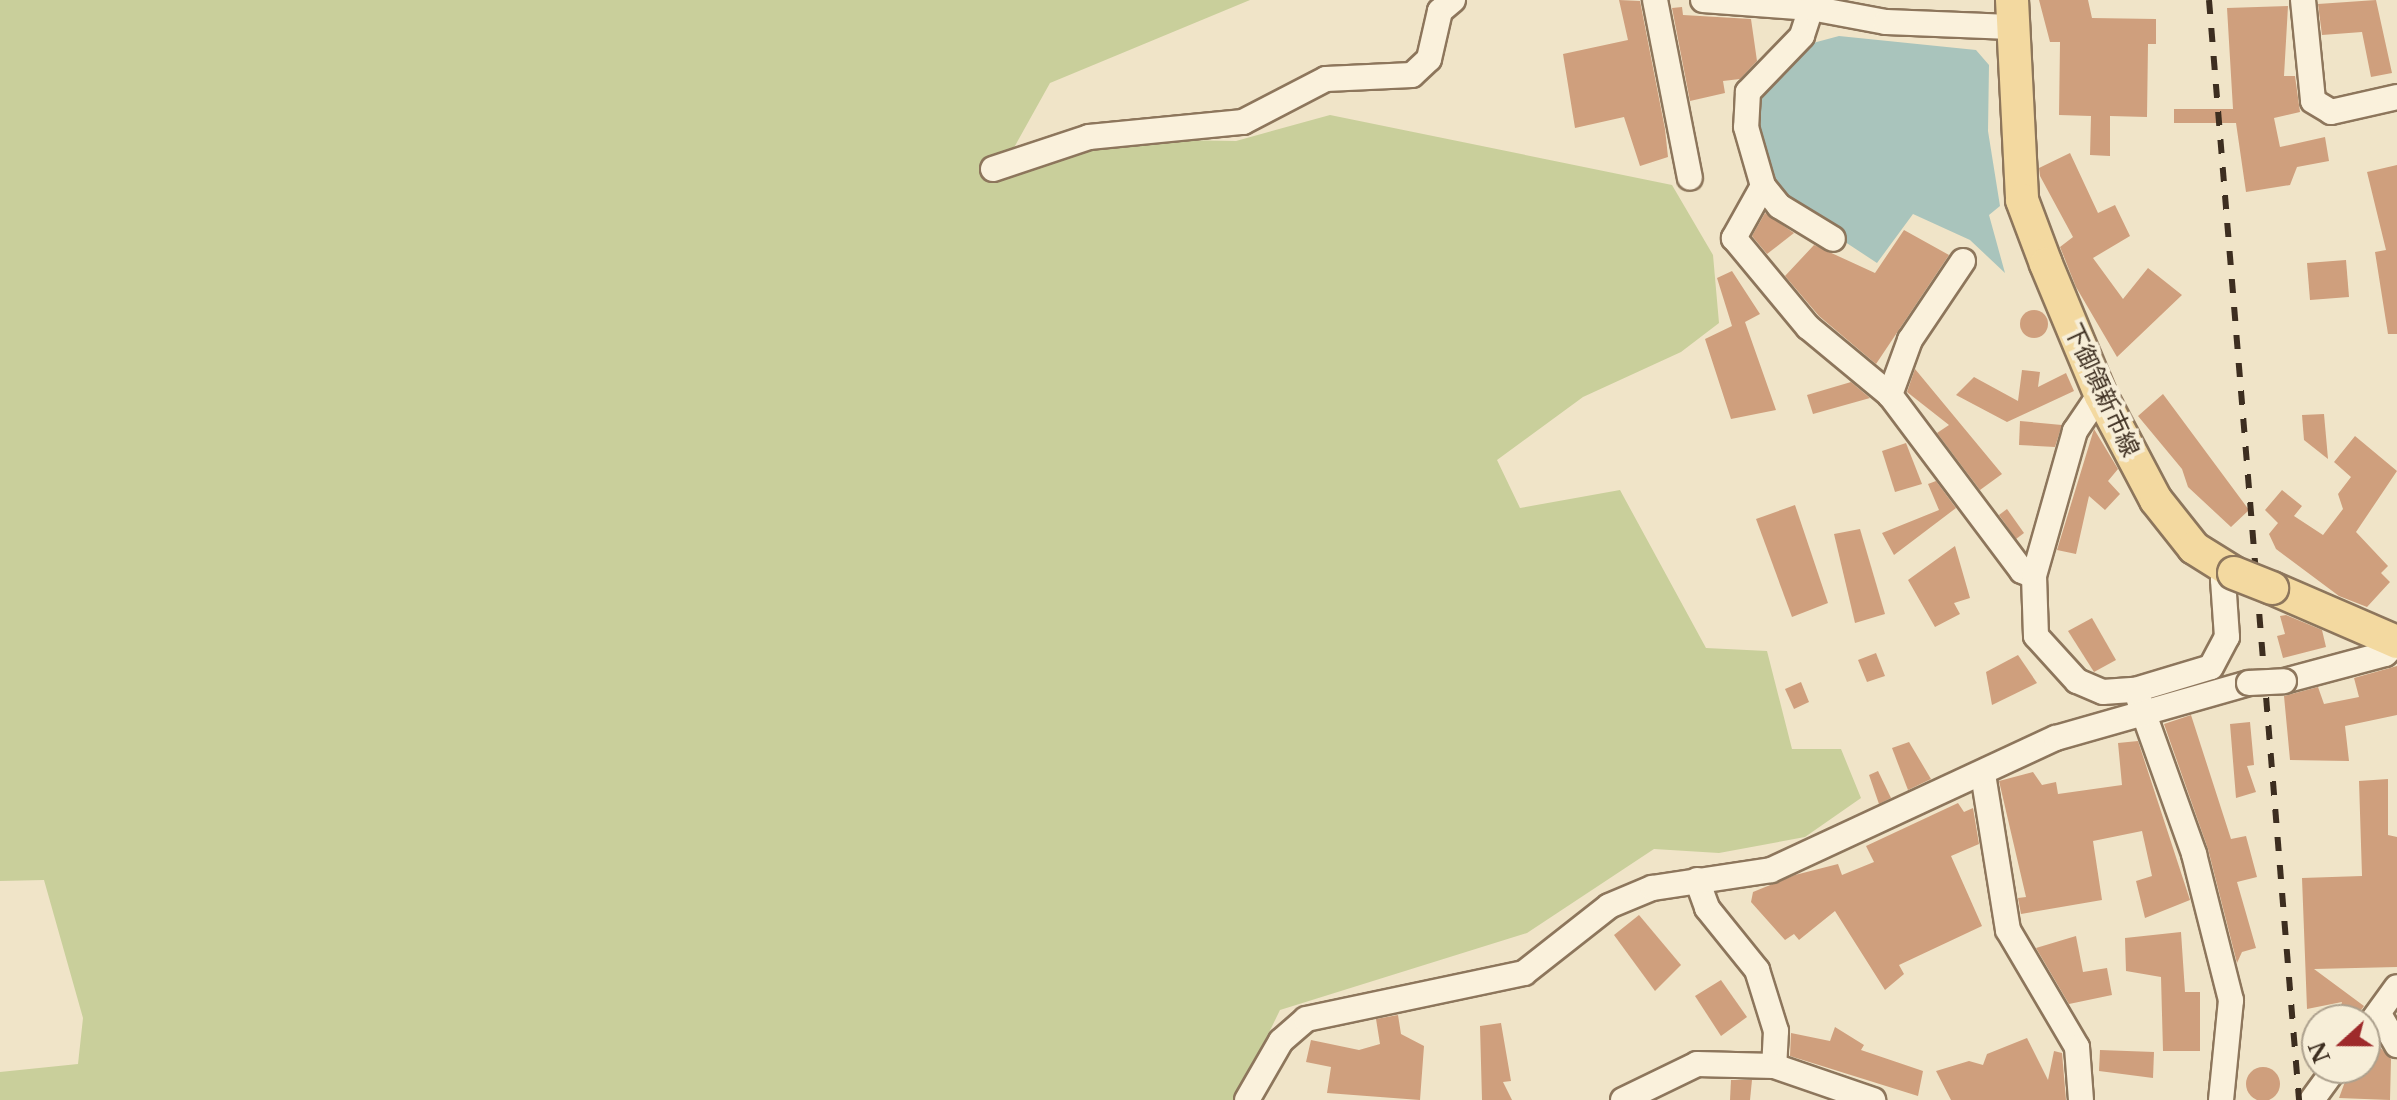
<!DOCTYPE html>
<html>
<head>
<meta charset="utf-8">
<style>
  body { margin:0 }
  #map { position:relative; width:2397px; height:1100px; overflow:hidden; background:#f0e4c8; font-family:"Libre Baskerville","Noto Sans JP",serif }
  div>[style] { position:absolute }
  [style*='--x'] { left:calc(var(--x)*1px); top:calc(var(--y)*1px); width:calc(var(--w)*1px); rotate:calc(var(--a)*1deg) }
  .green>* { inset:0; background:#c9cf9b }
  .water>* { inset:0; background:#a9c4bc }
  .building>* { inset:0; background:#cf9f7d }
  .round { border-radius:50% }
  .roads { filter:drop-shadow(2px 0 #8d765c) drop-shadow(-2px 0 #8d765c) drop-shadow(0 2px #8d765c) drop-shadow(0 -2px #8d765c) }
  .minor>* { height:24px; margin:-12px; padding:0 12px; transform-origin:12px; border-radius:12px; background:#faf1dc }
  .major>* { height:32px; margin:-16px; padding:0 16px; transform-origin:16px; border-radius:16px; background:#f3d9a0 }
  .rail>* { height:6px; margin-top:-3px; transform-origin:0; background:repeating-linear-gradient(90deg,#3d2e20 0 14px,transparent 0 28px) }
  .bridges { filter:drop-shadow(2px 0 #8d765c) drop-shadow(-2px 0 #8d765c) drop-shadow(0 2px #8d765c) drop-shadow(0 -2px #8d765c) }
  .minor-bridge>* { height:24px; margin:-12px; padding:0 12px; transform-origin:12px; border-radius:12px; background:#faf1dc }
  .major-bridge>* { height:32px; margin:-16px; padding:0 16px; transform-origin:16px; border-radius:16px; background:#f3d9a0 }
  span { translate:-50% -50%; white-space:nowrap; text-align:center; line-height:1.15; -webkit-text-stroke:8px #f7eed8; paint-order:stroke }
  .street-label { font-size:24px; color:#3d2e20 }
  .north { position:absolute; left:2301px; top:1004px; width:80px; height:80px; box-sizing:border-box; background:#f7eed8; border:2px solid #ada18e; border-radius:50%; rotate:249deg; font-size:22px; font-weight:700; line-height:32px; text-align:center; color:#3d2e20 }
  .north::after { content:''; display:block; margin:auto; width:28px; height:36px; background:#9e2a2b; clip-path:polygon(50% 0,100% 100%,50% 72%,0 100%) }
</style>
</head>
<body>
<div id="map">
  <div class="green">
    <i style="clip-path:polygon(0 0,1250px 0,1050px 83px,1006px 162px,1117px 139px,1236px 141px,1330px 115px,1672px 185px,1713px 255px,1719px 323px,1681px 352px,1583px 397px,1497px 460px,1520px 508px,1620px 490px,1706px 648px,1767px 651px,1792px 749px,1841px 749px,1861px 798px,1805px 837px,1719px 853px,1654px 849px,1527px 933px,1280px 1010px,1236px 1100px,0 1100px,0 1072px,78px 1064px,83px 1018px,44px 880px,0 881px)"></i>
  </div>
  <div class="water">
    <i style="clip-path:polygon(1839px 36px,1976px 50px,1989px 65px,1988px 131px,2000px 206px,1989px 215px,2005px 273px,1970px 240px,1913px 214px,1877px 263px,1792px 207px,1766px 171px,1753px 125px,1755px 95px,1813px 43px)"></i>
  </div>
  <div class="building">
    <i style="clip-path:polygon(1619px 0,1640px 1px,1665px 129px,1668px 157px,1640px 166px,1624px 117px,1575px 128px,1563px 54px,1628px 40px)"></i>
    <i style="clip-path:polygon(2039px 0,2088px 0,2092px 18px,2156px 19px,2156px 44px,2148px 44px,2147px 117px,2110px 116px,2110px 156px,2090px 155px,2091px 116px,2059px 115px,2060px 42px,2050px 42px)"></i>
    <i style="clip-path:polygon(2376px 0,2392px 73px,2371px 77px,2362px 32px,2322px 35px,2318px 4px)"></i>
    <i style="clip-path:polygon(2288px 6px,2284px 76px,2295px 76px,2300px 112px,2274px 118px,2280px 147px,2325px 137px,2329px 161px,2297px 167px,2290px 185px,2246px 192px,2236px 123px,2174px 123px,2174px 109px,2233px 109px,2227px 8px)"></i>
    <i style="clip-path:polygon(1682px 7px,1683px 15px,1751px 19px,1757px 61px,1740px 79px,1723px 81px,1725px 93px,1690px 101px,1672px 8px)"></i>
    <i style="clip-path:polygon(2070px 153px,2098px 213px,2115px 205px,2130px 236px,2093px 258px,2123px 299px,2148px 268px,2182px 295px,2117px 357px,2076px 287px,2060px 247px,2073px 237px,2040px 176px,2039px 168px)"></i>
    <i style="clip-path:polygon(2397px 165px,2397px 334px,2388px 334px,2375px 252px,2386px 250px,2367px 172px)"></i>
    <i style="clip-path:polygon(1765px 213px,1794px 233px,1767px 254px,1752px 236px)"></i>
    <i style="clip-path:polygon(1904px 230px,1949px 255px,1876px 364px,1819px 316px,1785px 276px,1814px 245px,1875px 273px)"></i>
    <i style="clip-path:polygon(2346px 260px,2349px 297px,2310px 300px,2307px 263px)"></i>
    <i style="clip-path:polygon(1732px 271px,1760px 314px,1745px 322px,1776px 410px,1731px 419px,1705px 339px,1732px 326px,1717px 278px)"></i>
    <i class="round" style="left:2020px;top:310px;width:28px;height:28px"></i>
    <i style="clip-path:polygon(1915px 369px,2002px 474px,1980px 490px,1937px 433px,1949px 425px,1907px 392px)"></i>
    <i style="clip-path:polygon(2022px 370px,2040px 372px,2038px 387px,2066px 373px,2074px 391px,2007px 422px,1956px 395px,1974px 377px,2018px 401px)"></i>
    <i style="clip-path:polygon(1851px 382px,1870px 398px,1813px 414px,1807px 395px)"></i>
    <i style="clip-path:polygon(2163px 394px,2249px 510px,2231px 527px,2188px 487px,2182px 469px,2138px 416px)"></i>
    <i style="clip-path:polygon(2324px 414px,2328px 459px,2304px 440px,2302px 415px)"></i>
    <i style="clip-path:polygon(2020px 421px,2062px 425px,2055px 447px,2019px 445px)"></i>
    <i style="clip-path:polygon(2094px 429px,2118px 469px,2108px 481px,2120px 494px,2105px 510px,2089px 496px,2076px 554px,2057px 550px)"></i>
    <i style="clip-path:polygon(2355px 436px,2397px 471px,2356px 532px,2388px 566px,2381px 573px,2390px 582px,2367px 607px,2339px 596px,2276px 549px,2269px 534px,2278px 523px,2265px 510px,2282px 490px,2302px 506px,2294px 516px,2323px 535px,2343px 509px,2338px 494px,2351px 477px,2334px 462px)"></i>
    <i style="clip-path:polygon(1906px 443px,1922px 484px,1895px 492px,1882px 451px)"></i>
    <i style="clip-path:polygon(1936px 481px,1956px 508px,1894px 555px,1882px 533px,1939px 510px,1928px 484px)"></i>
    <i style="clip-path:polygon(1795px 505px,1828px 603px,1792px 617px,1756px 519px)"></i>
    <i style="clip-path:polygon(2007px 509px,2024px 533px,2016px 539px,1999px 515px)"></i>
    <i style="clip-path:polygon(1860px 529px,1885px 614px,1855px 623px,1834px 534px)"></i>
    <i style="clip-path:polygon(1955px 546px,1970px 598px,1954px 603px,1960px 614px,1935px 627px,1908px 580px)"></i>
    <i style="clip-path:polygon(2286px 615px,2322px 630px,2326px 647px,2283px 658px,2277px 636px,2285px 634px,2280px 616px)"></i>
    <i style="clip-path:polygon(2092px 618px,2116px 660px,2094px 672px,2068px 631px)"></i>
    <i style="clip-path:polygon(1876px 653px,1885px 676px,1867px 682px,1858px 660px)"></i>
    <i style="clip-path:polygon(2018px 655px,2037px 683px,1992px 705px,1986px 672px)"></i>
    <i style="clip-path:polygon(2397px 666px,2397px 715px,2345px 726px,2349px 761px,2290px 760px,2284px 696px,2318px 687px,2324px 704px,2359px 697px,2354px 678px)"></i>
    <i style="clip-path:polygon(1801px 682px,1809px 702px,1794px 709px,1785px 689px)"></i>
    <i style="clip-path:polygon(2191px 715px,2231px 839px,2246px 836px,2257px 877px,2237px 882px,2256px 948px,2242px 952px,2237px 963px,2208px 849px,2164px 724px)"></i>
    <i style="clip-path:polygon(2250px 722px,2254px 765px,2247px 766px,2256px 792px,2236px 798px,2230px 724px)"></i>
    <i style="clip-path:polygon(2138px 741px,2190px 900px,2145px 918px,2136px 881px,2152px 876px,2142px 831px,2093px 841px,2102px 900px,2021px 914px,2018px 898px,2026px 897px,1999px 781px,2033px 772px,2042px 785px,2056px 782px,2058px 794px,2122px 785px,2118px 743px)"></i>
    <i style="clip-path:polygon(1909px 742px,1931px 779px,1908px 790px,1892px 748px)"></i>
    <i style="clip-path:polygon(1878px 771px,1891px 798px,1879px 804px,1869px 775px)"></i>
    <i style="clip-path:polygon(2388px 779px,2388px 835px,2397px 837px,2397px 967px,2314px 969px,2364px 1006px,2354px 1020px,2337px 1020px,2342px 1002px,2307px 1009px,2302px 878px,2362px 876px,2359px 781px)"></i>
    <i style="clip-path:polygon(1958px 803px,1964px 812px,1973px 808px,1979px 844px,1951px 856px,1982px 926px,1899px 965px,1904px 974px,1885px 990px,1835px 911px,1799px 940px,1794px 934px,1785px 940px,1751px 902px,1753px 892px,1795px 875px,1838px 864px,1842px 875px,1874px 862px,1866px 846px)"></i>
    <i style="clip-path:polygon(1639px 915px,1681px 965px,1655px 991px,1614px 935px)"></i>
    <i style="clip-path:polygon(2181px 932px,2185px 992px,2200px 992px,2200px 1051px,2163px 1051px,2161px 977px,2126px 971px,2125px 938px)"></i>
    <i style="clip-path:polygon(2076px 936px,2083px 972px,2107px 968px,2112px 995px,2069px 1004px,2036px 948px)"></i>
    <i style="clip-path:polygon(1721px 980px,1747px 1017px,1721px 1036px,1695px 996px)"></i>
    <i style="clip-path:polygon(1398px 1015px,1401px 1034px,1424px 1046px,1420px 1100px,1327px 1093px,1331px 1067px,1306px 1062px,1311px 1040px,1359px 1050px,1380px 1044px,1376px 1019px)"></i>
    <i style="clip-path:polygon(1501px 1023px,1511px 1081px,1503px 1082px,1512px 1100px,1482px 1100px,1480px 1026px)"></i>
    <i style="clip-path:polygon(1835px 1027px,1864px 1045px,1861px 1050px,1923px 1071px,1918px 1096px,1790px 1056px,1791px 1033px,1830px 1041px)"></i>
    <i style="clip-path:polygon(2027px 1038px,2048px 1080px,2054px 1051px,2062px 1053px,2066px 1100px,1951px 1100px,1936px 1071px,1969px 1061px,1983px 1065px,1987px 1054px)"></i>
    <i style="clip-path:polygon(2375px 1042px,2391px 1059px,2390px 1100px,2339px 1098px,2350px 1068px,2365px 1068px,2365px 1049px)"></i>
    <i style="clip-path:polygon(2100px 1050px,2154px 1052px,2153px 1078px,2099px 1071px)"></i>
    <i class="round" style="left:2246px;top:1067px;width:34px;height:34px"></i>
    <i style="clip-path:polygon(1731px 1080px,1752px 1080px,1750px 1100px,1730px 1100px)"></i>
  </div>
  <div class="roads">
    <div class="minor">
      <i style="--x:1655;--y:0;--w:181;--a:78.9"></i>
      <i style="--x:1703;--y:0;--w:108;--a:4.2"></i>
      <i style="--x:1811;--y:8;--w:29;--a:108"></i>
      <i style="--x:1802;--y:36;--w:78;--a:134"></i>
      <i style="--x:1748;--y:92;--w:35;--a:93"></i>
      <i style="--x:1746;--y:127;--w:61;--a:73.9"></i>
      <i style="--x:1763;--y:186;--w:26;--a:51"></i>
      <i style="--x:1779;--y:206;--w:63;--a:31.4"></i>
      <i style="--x:1802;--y:0;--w:12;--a:42"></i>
      <i style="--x:1811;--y:8;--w:76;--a:10.6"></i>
      <i style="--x:1886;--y:22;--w:125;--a:2.3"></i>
      <i style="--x:2303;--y:0;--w:101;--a:84.3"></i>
      <i style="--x:2313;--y:101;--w:21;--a:31"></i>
      <i style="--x:2331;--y:112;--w:68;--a:-12.8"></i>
      <i style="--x:993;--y:169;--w:101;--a:-18.4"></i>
      <i style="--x:1089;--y:137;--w:155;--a:-5.6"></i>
      <i style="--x:1243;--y:122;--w:93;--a:-27.4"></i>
      <i style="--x:1326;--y:79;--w:86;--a:-2.7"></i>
      <i style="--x:1412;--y:75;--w:23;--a:-43"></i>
      <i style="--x:1429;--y:59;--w:49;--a:-77.1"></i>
      <i style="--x:1440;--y:11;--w:17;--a:-40"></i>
      <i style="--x:1763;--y:186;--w:60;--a:119.1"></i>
      <i style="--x:1734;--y:238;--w:116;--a:50.3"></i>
      <i style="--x:1808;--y:327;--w:107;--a:39.7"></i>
      <i style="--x:1963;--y:261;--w:95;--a:123.9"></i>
      <i style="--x:1910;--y:340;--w:59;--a:110"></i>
      <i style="--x:1890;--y:395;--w:220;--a:53.1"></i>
      <i style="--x:2022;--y:571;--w:13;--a:23"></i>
      <i style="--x:2100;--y:394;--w:45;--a:124"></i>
      <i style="--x:2075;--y:431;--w:151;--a:105.8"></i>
      <i style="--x:2034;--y:576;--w:60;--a:88.1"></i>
      <i style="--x:2036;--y:636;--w:61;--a:47.7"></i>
      <i style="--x:2077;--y:681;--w:28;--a:23"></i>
      <i style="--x:2103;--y:692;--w:32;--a:-4"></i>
      <i style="--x:2135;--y:690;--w:79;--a:-16.8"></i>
      <i style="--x:2211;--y:667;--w:34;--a:-62"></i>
      <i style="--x:2227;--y:637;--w:57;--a:-94"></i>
      <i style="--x:2223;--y:580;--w:12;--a:-55"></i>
      <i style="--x:2284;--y:681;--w:105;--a:-15"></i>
      <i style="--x:2385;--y:654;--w:16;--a:-43"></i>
      <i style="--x:2139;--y:700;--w:164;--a:70.3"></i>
      <i style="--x:2194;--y:854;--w:151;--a:75.8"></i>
      <i style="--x:2231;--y:1000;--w:100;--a:95.7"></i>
      <i style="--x:1983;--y:774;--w:158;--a:80.9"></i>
      <i style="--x:2008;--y:930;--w:136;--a:59.5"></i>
      <i style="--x:2077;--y:1047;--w:53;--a:85.7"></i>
      <i style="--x:1697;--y:880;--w:30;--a:70"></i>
      <i style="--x:1707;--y:908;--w:80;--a:51.1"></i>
      <i style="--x:1757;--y:970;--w:64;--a:72.7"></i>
      <i style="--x:1776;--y:1031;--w:35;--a:93"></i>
      <i style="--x:2379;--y:1014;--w:36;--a:60"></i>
      <i style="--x:2365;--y:1031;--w:54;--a:-54"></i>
      <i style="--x:1247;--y:1100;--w:68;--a:-60"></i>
      <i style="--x:1281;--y:1041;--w:33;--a:-41"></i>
      <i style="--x:1306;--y:1019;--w:223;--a:-11.9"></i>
      <i style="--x:1524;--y:973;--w:108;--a:-38.2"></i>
      <i style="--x:1609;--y:906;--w:47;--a:-22.7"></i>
      <i style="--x:1652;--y:888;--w:120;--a:-8.6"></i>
      <i style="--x:1771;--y:870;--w:314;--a:-24.9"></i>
      <i style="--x:2056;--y:738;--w:201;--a:-15.9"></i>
      <i style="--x:1623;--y:1100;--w:82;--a:-25.9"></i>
      <i style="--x:1697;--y:1064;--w:77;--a:1.5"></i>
      <i style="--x:1774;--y:1066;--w:105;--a:19"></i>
      <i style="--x:2312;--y:1100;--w:39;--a:-54"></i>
    </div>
    <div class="major">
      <i style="--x:2012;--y:0;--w:200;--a:87.1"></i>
      <i style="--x:2022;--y:200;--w:68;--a:69.4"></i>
      <i style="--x:2046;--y:264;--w:141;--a:67.4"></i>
      <i style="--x:2100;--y:394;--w:120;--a:62.2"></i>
      <i style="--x:2156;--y:500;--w:61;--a:51.6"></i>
      <i style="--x:2194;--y:548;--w:47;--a:32"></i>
      <i style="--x:2272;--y:588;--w:136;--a:23.4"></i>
    </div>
  </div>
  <div class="rail">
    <i style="--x:2209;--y:0;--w:1104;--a:85.32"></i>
  </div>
  <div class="bridges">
    <div class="minor-bridge">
      <i style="--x:2249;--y:683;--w:35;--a:-3"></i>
    </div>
    <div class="major-bridge">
      <i style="--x:2234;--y:573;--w:41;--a:21.5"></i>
    </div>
  </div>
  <div class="street-label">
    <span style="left:2102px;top:390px;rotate:65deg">下御領新市線</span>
  </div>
  <div class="north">N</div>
</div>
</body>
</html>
